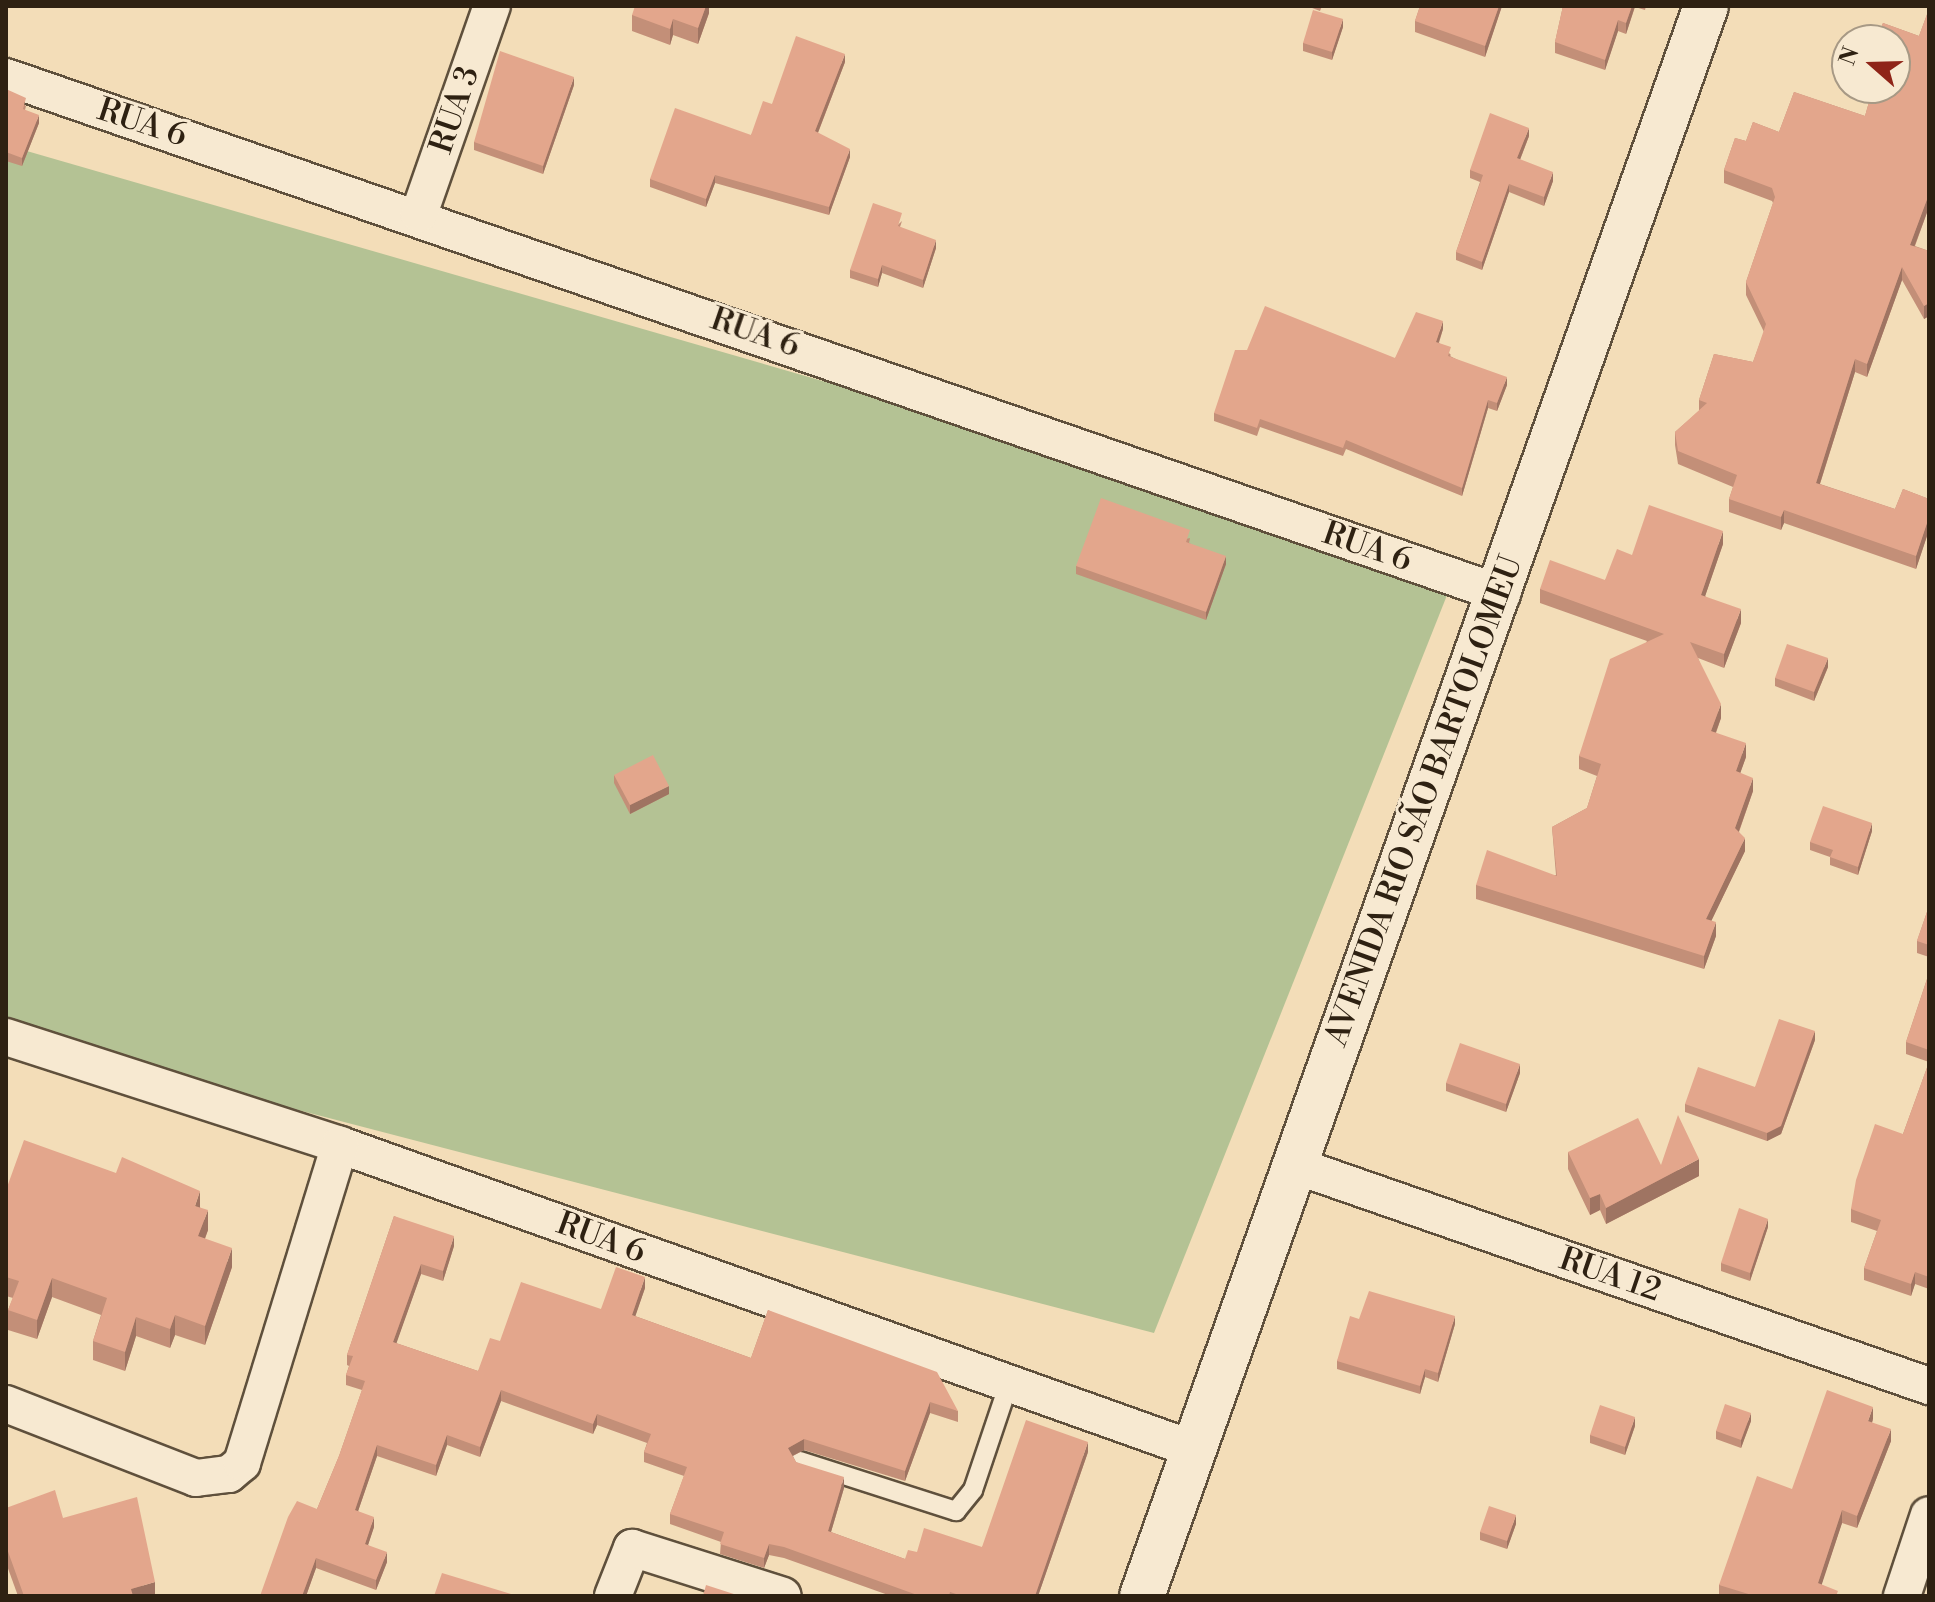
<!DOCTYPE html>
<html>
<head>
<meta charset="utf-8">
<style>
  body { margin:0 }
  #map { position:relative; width:1935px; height:1602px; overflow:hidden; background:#f3ddb8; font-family:"Libre Bodoni",serif }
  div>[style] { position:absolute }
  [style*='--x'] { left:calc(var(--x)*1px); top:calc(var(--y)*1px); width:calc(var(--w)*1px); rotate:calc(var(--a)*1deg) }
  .green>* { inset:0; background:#b4c294 }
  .roads { filter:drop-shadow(2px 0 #5f503c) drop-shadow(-2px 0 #5f503c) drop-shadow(0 2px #5f503c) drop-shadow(0 -2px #5f503c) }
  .service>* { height:18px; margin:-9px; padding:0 9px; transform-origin:9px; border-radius:9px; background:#f7e9d1 }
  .minor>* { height:36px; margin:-18px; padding:0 18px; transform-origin:18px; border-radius:18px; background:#f7e9d1 }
  .tertiary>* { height:44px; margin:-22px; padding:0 22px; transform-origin:22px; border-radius:22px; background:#f7e9d1 }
  .wall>* { inset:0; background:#c38f78 }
  .shaded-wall>* { inset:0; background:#9f7462 }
  .building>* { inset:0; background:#e3a68c }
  span { translate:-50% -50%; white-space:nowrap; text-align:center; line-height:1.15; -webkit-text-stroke:6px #f7e9d1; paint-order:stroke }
  .street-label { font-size:32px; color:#2e2112 }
  .frame { position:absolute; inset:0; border:8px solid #2e2112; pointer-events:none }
  .north { position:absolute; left:1831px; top:24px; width:80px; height:80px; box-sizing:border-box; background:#f7e9d1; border:2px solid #a79985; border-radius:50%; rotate:290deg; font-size:22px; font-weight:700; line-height:32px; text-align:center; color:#2e2112 }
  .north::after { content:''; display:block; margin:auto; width:28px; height:36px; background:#8f2418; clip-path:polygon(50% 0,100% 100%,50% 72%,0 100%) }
</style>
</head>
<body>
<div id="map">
  <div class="green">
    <i style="clip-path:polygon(6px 145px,1459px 565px,1154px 1333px,6px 1034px)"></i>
  </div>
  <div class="roads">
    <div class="service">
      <i style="--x:800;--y:1461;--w:164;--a:17.8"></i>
      <i style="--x:956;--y:1511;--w:27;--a:-51"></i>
      <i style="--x:973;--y:1490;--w:113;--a:-71.4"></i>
    </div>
    <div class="minor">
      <i style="--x:6;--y:77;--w:1583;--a:19.06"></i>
      <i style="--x:419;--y:214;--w:220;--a:-70.7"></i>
      <i style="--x:6;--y:1037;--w:351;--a:17.9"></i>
      <i style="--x:340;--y:1145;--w:906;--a:19.62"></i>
      <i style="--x:1291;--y:1164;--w:676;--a:19.19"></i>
      <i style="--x:6;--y:1404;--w:204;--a:21.3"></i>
      <i style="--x:196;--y:1478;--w:33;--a:-7"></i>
      <i style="--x:229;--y:1474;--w:17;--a:-40"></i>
      <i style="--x:242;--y:1463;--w:333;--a:-72.9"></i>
      <i style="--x:613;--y:1596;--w:52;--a:-68.4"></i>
      <i style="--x:632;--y:1548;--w:158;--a:17.6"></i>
      <i style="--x:1902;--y:1596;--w:85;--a:-71.6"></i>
    </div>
    <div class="tertiary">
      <i style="--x:1142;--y:1596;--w:1687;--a:-70.47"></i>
    </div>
  </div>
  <div class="wall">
    <i style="clip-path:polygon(709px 6px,709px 13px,698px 44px,673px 35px,670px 45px,632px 31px,632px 15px)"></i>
    <i style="clip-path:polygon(1307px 6px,1322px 6px,1320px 11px)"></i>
    <i style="clip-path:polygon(1420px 6px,1502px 6px,1485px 57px,1415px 32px,1415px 21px)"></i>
    <i style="clip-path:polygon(1563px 6px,1646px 6px,1645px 10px,1635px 7px,1626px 34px,1618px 31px,1605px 70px,1555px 53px,1555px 42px)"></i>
    <i style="clip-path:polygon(1929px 9px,1929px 207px,1915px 246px,1929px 251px,1929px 316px,1924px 319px,1902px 280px,1867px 377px,1855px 372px,1820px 484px,1895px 509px,1903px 489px,1929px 499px,1929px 530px,1916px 569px,1784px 523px,1781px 530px,1729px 512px,1729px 499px,1733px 487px,1678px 464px,1675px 445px,1675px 432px,1699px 411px,1699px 400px,1714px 354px,1753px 362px,1764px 332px,1746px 295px,1746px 282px,1773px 203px,1772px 201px,1724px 183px,1724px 170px,1735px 138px,1746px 141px,1753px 122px,1779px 132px,1794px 92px,1865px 116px,1873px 88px,1895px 88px,1895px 40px,1876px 40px,1883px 23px,1919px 36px)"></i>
    <i style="clip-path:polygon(1343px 27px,1332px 60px,1303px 51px,1303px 43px)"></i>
    <i style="clip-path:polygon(845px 62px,818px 133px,850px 157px,829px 215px,715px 183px,706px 207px,650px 187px,650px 179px,751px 135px,772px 104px)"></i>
    <i style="clip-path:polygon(574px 85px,543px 174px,474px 150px,474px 142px)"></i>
    <i style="clip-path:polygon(6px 89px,26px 106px,25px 110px,39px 123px,22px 166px,6px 161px)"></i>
    <i style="clip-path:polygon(1529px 136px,1520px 160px,1553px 181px,1544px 206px,1509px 192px,1482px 270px,1456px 260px,1456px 252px,1480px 182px,1470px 178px,1470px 170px)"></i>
    <i style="clip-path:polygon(902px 221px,900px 227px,936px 248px,923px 288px,882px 273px,878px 287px,850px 278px,850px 270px)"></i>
    <i style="clip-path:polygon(1443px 329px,1439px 343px,1451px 355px,1450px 356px,1507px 385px,1497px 411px,1488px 408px,1462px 496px,1346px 449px,1343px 456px,1260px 427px,1257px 436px,1214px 421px,1214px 413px,1395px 358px)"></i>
    <i style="clip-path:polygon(1190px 538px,1189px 543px,1226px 564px,1206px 620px,1076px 574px,1076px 566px)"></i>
    <i style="clip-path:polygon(1723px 544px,1705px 596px,1741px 623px,1724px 668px,1698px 658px,1721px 718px,1716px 733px,1746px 757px,1740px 773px,1753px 791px,1739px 832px,1745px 851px,1711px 921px,1716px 936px,1704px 969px,1476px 899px,1476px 885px,1556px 875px,1552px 827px,1587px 808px,1597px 776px,1579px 769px,1579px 756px,1647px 641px,1540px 603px,1540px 589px,1605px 580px,1632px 555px)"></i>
    <i style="clip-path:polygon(1828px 667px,1814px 701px,1775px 686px,1775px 678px)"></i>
    <i style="clip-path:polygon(614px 775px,669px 794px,630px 814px,614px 783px)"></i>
    <i style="clip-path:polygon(1872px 831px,1858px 875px,1830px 865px,1830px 857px,1810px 850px,1810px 842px)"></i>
    <i style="clip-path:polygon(1929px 906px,1929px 957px,1917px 953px,1917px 941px)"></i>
    <i style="clip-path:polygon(1929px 973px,1929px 1289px,1915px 1284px,1911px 1296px,1864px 1280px,1864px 1268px,1877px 1231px,1851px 1222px,1851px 1209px,1903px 1134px,1929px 1062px,1906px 1054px,1906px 1042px)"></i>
    <i style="clip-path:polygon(1815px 1040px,1781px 1134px,1767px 1141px,1685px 1112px,1685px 1104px,1755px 1087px)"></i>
    <i style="clip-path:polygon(1520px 1073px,1506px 1112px,1446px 1091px,1446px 1083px)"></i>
    <i style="clip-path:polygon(1568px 1152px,1661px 1165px,1699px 1176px,1606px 1224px,1600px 1210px,1590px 1215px,1568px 1169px)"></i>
    <i style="clip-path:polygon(6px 1190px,200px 1207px,208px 1230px,205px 1239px,232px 1267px,205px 1345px,175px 1335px,170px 1348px,136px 1336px,125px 1371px,93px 1360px,93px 1341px,101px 1315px,52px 1297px,37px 1339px,8px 1330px,8px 1310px,13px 1298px,6px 1296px)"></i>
    <i style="clip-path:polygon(394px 1216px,454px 1246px,443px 1281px,421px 1274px,396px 1343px,478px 1371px,500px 1341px,601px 1309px,645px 1288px,635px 1316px,751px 1358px,768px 1310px,958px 1411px,958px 1422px,930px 1413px,905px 1481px,804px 1450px,793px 1456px,796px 1462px,844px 1488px,831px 1532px,905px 1559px,917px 1552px,982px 1547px,1088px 1452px,1038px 1596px,891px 1596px,784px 1558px,769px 1555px,764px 1568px,720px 1554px,721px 1542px,670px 1524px,670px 1514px,684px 1476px,644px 1462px,644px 1452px,647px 1443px,597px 1425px,593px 1434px,501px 1401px,480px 1457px,447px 1445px,436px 1476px,377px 1456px,358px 1511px,374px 1527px,368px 1545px,387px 1562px,376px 1590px,316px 1568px,306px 1596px,260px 1596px,317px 1509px,339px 1456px,362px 1390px,346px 1385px,346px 1375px,349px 1366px,347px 1365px,347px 1355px)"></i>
    <i style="clip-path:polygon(1768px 1227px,1750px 1281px,1721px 1271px,1721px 1263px)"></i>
    <i style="clip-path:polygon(1359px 1319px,1455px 1324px,1438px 1382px,1425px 1377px,1420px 1394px,1337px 1369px,1337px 1361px)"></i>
    <i style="clip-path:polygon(1873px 1419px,1872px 1423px,1891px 1441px,1857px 1528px,1842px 1523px,1821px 1585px,1838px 1596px,1719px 1596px,1719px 1585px)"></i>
    <i style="clip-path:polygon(1751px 1421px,1741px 1448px,1716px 1439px,1716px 1431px)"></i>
    <i style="clip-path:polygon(1635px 1426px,1625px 1455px,1590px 1443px,1590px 1435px)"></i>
    <i style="clip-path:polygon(6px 1508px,63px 1518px,155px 1596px,18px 1596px,6px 1563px)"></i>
    <i style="clip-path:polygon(1516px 1524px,1507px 1549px,1480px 1540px,1480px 1532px)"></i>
  </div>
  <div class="shaded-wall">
    <i style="clip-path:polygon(706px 6px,709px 6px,709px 13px,698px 44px,698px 28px)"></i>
    <i style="clip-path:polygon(1499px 6px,1502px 6px,1485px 57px,1485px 46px)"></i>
    <i style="clip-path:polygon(1632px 6px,1635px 6px,1626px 34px,1626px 23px)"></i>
    <i style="clip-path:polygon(673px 19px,673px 35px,670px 45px,670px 29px)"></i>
    <i style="clip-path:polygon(1343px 19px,1343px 27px,1332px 60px,1332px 52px)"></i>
    <i style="clip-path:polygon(1618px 20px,1618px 31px,1605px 70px,1605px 60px)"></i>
    <i style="clip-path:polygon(845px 54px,845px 62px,815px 140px,815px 131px)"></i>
    <i style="clip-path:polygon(574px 77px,574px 85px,543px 174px,543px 166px)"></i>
    <i style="clip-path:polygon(39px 115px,39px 123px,22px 166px,22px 158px)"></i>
    <i style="clip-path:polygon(1529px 128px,1529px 136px,1517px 167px,1517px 158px)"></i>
    <i style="clip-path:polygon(850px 149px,850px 157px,829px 215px,829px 207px)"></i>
    <i style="clip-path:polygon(1553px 172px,1553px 181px,1544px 206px,1544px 197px)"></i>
    <i style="clip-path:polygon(715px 175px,715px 183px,706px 207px,706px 199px)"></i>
    <i style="clip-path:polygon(1509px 184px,1509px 192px,1482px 270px,1482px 262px)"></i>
    <i style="clip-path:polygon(1929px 194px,1929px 207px,1910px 258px,1910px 245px)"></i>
    <i style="clip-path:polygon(936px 240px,936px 248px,923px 288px,923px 280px)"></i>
    <i style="clip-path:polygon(882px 265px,882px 273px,878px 287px,878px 279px)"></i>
    <i style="clip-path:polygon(1902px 267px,1902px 280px,1867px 377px,1867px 364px)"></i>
    <i style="clip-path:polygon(1929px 303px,1929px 316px,1924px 319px,1924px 306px)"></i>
    <i style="clip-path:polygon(1443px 321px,1443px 329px,1436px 350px,1436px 342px)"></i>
    <i style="clip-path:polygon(1855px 359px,1855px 372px,1816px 496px,1816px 483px)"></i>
    <i style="clip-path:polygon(1507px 377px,1507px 385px,1497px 411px,1497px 403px)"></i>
    <i style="clip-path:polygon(1488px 400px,1488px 408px,1462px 496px,1462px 488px)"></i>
    <i style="clip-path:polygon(1784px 510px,1784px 523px,1781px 530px,1781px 517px)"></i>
    <i style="clip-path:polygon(1929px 517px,1929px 530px,1916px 569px,1916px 556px)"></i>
    <i style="clip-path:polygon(1723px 531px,1723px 544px,1701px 608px,1701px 595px)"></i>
    <i style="clip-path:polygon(1226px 556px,1226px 564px,1206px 620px,1206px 612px)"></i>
    <i style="clip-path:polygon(1741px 609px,1741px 623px,1724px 668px,1724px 654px)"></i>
    <i style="clip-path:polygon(1828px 658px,1828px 667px,1814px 701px,1814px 692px)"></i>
    <i style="clip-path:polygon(1721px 704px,1721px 718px,1711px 745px,1711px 731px)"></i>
    <i style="clip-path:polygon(1746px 743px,1746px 757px,1736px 785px,1736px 771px)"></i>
    <i style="clip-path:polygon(1753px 778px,1753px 791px,1735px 842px,1735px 828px)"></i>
    <i style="clip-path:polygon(669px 786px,669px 794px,630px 814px,630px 805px)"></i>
    <i style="clip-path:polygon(1872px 823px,1872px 831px,1858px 875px,1858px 867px)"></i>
    <i style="clip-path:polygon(1745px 838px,1745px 851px,1706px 932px,1706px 919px)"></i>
    <i style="clip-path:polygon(1716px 922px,1716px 936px,1704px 969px,1704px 956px)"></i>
    <i style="clip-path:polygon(1815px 1031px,1815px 1040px,1781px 1134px,1767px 1141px,1767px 1133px)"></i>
    <i style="clip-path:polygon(1520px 1064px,1520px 1073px,1506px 1112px,1506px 1104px)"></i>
    <i style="clip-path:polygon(1699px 1159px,1699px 1176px,1606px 1224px,1606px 1208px)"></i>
    <i style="clip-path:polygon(200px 1191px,200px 1211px,195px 1206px)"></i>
    <i style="clip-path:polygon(1600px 1194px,1600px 1210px,1590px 1215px,1590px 1198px)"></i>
    <i style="clip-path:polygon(208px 1210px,208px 1230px,198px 1256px,198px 1236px)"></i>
    <i style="clip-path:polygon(1768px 1219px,1768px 1227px,1750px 1281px,1750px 1273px)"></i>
    <i style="clip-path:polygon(454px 1236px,454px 1246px,443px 1281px,443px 1271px)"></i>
    <i style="clip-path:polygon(232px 1248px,232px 1267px,205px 1345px,205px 1326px)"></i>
    <i style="clip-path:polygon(421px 1264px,421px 1274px,393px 1353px,393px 1342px)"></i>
    <i style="clip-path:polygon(1915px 1272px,1915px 1284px,1911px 1296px,1911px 1284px)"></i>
    <i style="clip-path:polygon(645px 1277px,645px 1288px,632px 1326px,632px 1315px)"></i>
    <i style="clip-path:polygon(52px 1278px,52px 1297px,37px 1339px,37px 1320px)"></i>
    <i style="clip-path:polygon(175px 1315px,175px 1335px,170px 1348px,170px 1329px)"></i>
    <i style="clip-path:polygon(1455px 1316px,1455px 1324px,1438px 1382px,1438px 1373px)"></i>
    <i style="clip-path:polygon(136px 1317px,136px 1336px,125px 1371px,125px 1352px)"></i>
    <i style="clip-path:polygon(1425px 1369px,1425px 1377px,1420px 1394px,1420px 1386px)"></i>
    <i style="clip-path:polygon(501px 1390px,501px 1401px,480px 1457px,480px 1447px)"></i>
    <i style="clip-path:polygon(930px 1402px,930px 1413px,905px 1481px,905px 1471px)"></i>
    <i style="clip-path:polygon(1873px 1407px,1873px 1419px,1868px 1434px,1868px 1421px)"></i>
    <i style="clip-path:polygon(1751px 1413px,1751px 1421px,1741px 1448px,1741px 1440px)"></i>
    <i style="clip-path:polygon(597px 1414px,597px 1425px,593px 1434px,593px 1424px)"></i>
    <i style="clip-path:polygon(1635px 1417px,1635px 1426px,1625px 1455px,1625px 1447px)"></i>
    <i style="clip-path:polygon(1891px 1429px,1891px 1441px,1857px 1528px,1857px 1516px)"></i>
    <i style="clip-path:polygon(447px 1435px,447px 1445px,436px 1476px,436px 1465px)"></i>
    <i style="clip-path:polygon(804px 1439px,804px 1450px,788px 1458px,788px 1448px)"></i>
    <i style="clip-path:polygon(1088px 1442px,1088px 1452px,1038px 1596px,1035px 1596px)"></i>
    <i style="clip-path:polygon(377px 1445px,377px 1456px,355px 1520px,355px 1510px)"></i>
    <i style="clip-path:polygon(844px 1477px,844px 1488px,828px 1542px,828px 1531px)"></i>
    <i style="clip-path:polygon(1842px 1510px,1842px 1523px,1818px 1596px,1818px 1583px)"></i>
    <i style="clip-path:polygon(1516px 1515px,1516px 1524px,1507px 1549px,1507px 1541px)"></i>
    <i style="clip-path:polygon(374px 1517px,374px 1527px,365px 1554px,365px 1544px)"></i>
    <i style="clip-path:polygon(769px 1544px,769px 1555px,764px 1568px,764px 1558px)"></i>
    <i style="clip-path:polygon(387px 1552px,387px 1562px,376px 1590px,376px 1580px)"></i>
    <i style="clip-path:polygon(316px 1558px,316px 1568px,306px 1596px,302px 1596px)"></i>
    <i style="clip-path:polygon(155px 1582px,155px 1596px,131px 1596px,131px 1589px)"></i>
  </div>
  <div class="building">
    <i style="clip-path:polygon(635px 6px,706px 6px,698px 28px,673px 19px,670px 29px,632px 15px)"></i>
    <i style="clip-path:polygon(1420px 6px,1499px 6px,1485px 46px,1415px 21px)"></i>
    <i style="clip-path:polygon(1563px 6px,1632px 6px,1626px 23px,1618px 20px,1605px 60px,1555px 42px)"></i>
    <i style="clip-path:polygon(1929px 9px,1929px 194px,1910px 245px,1929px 251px,1929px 303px,1924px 306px,1902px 267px,1867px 364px,1855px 359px,1816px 483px,1895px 509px,1903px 489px,1929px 499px,1929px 517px,1916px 556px,1784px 510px,1781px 517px,1729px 499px,1737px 475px,1678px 451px,1675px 432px,1707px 403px,1699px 400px,1714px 354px,1753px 362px,1766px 324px,1746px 282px,1775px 197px,1772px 188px,1724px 170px,1735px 138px,1746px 141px,1753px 122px,1779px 132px,1794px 92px,1865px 116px,1873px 88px,1895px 88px,1895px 40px,1876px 40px,1883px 23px,1919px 36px)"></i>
    <i style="clip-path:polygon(1313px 10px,1343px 19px,1332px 52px,1303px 43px)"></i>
    <i style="clip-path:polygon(796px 36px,845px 54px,815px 131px,850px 149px,829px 207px,715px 175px,706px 199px,650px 179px,675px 108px,751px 135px,763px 101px,772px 104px)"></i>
    <i style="clip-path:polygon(500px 51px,574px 77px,543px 166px,474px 142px)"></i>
    <i style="clip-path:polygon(6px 89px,26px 98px,23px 109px,39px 115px,22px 158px,6px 152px)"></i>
    <i style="clip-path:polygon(1490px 113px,1529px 128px,1517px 158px,1553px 172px,1544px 197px,1509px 184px,1482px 262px,1456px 252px,1483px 175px,1470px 170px)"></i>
    <i style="clip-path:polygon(873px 203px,902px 213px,898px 226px,936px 240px,923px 280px,882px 265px,878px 279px,850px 270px)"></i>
    <i style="clip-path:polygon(1265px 306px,1395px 358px,1416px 312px,1443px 321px,1436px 342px,1451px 347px,1448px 356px,1507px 377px,1497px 403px,1488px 400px,1462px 488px,1346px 440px,1343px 448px,1260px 419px,1257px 428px,1214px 413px,1235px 350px,1247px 350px)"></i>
    <i style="clip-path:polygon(1101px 498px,1190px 530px,1186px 542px,1226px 556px,1206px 612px,1076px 566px)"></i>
    <i style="clip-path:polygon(1649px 505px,1723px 531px,1701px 595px,1741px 609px,1724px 654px,1690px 642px,1721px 704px,1711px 731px,1746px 743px,1736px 771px,1753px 778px,1735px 828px,1745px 838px,1706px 919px,1716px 922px,1704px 956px,1476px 885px,1487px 850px,1557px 876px,1552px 827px,1587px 808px,1601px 764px,1579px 756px,1610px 659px,1664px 634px,1540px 589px,1550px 560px,1605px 580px,1617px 549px,1632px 555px)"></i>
    <i style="clip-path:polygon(1787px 644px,1828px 658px,1814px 692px,1775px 678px)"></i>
    <i style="clip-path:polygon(653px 755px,669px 786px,630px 805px,614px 775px)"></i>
    <i style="clip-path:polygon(1823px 806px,1872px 823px,1858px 867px,1830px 857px,1833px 850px,1810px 842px)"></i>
    <i style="clip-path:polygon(1929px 906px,1929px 945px,1917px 941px)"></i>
    <i style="clip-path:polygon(1929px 973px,1929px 1050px,1906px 1042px)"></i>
    <i style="clip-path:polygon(1779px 1019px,1815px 1031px,1781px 1126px,1767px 1133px,1685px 1104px,1698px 1067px,1755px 1087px)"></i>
    <i style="clip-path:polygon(1460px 1043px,1520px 1064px,1506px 1104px,1446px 1083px)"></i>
    <i style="clip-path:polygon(1929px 1062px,1929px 1277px,1915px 1272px,1911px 1284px,1864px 1268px,1881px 1220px,1851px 1209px,1856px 1180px,1875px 1124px,1903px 1134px)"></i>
    <i style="clip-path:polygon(1678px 1115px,1699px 1159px,1606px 1208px,1600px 1194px,1590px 1198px,1568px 1152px,1638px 1118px,1661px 1165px)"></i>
    <i style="clip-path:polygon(24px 1140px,116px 1173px,122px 1157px,200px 1191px,195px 1206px,208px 1210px,198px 1236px,232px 1248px,205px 1326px,175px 1315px,170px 1329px,136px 1317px,125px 1352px,93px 1341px,107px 1298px,52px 1278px,37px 1320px,8px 1310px,19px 1281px,6px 1277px,6px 1190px)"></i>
    <i style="clip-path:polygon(1739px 1208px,1768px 1219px,1750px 1273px,1721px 1263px)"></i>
    <i style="clip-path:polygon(394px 1216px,454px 1236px,443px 1271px,421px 1264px,393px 1342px,478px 1371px,490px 1338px,500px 1341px,521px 1282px,601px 1309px,616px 1267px,645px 1277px,632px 1315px,751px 1358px,768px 1310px,937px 1372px,958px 1411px,930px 1402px,905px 1471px,804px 1439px,788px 1448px,796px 1462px,844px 1477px,828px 1531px,905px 1559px,908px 1550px,917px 1552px,924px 1528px,982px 1547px,1026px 1420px,1088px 1442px,1035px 1596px,962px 1596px,950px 1592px,949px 1596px,920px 1596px,784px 1547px,769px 1544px,764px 1558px,720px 1544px,724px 1532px,670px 1514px,687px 1467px,644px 1452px,651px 1434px,597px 1414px,593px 1424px,501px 1390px,480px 1447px,447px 1435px,436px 1465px,377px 1445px,355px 1510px,374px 1517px,365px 1544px,387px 1552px,376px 1580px,316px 1558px,302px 1596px,260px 1596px,288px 1517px,297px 1501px,317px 1509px,339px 1456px,365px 1381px,346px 1375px,353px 1356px,347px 1355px)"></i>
    <i style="clip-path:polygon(1369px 1291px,1455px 1316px,1438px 1373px,1425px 1369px,1420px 1386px,1337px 1361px,1350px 1316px,1359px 1319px)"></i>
    <i style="clip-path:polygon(1827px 1390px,1873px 1407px,1868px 1421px,1891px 1429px,1857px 1516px,1842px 1510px,1818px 1583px,1838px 1591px,1836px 1596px,1755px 1596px,1719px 1585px,1757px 1476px,1792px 1489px)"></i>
    <i style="clip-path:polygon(1725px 1404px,1751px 1413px,1741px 1440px,1716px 1431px)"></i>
    <i style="clip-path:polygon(1600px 1405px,1635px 1417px,1625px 1447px,1590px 1435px)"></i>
    <i style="clip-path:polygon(55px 1490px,63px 1518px,137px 1497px,155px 1582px,131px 1589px,133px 1596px,24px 1596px,6px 1546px,6px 1508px)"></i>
    <i style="clip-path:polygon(1489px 1506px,1516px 1515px,1507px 1541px,1480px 1532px)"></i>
    <i style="clip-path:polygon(442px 1573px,518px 1596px,434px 1596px)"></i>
    <i style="clip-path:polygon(706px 1585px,740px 1596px,703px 1596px)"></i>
  </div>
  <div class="street-label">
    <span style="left:455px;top:110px;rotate:-71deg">RUA 3</span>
    <span style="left:142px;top:123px;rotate:18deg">RUA 6</span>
    <span style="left:755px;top:333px;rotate:19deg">RUA 6</span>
    <span style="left:1367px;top:547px;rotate:19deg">RUA 6</span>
    <span style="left:1424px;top:801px;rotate:-70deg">AVENIDA RIO SÃO BARTOLOMEU</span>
    <span style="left:601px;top:1238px;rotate:20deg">RUA 6</span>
    <span style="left:1610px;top:1275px;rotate:19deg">RUA 12</span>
  </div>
  <div class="frame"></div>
  <div class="north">N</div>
</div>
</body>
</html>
